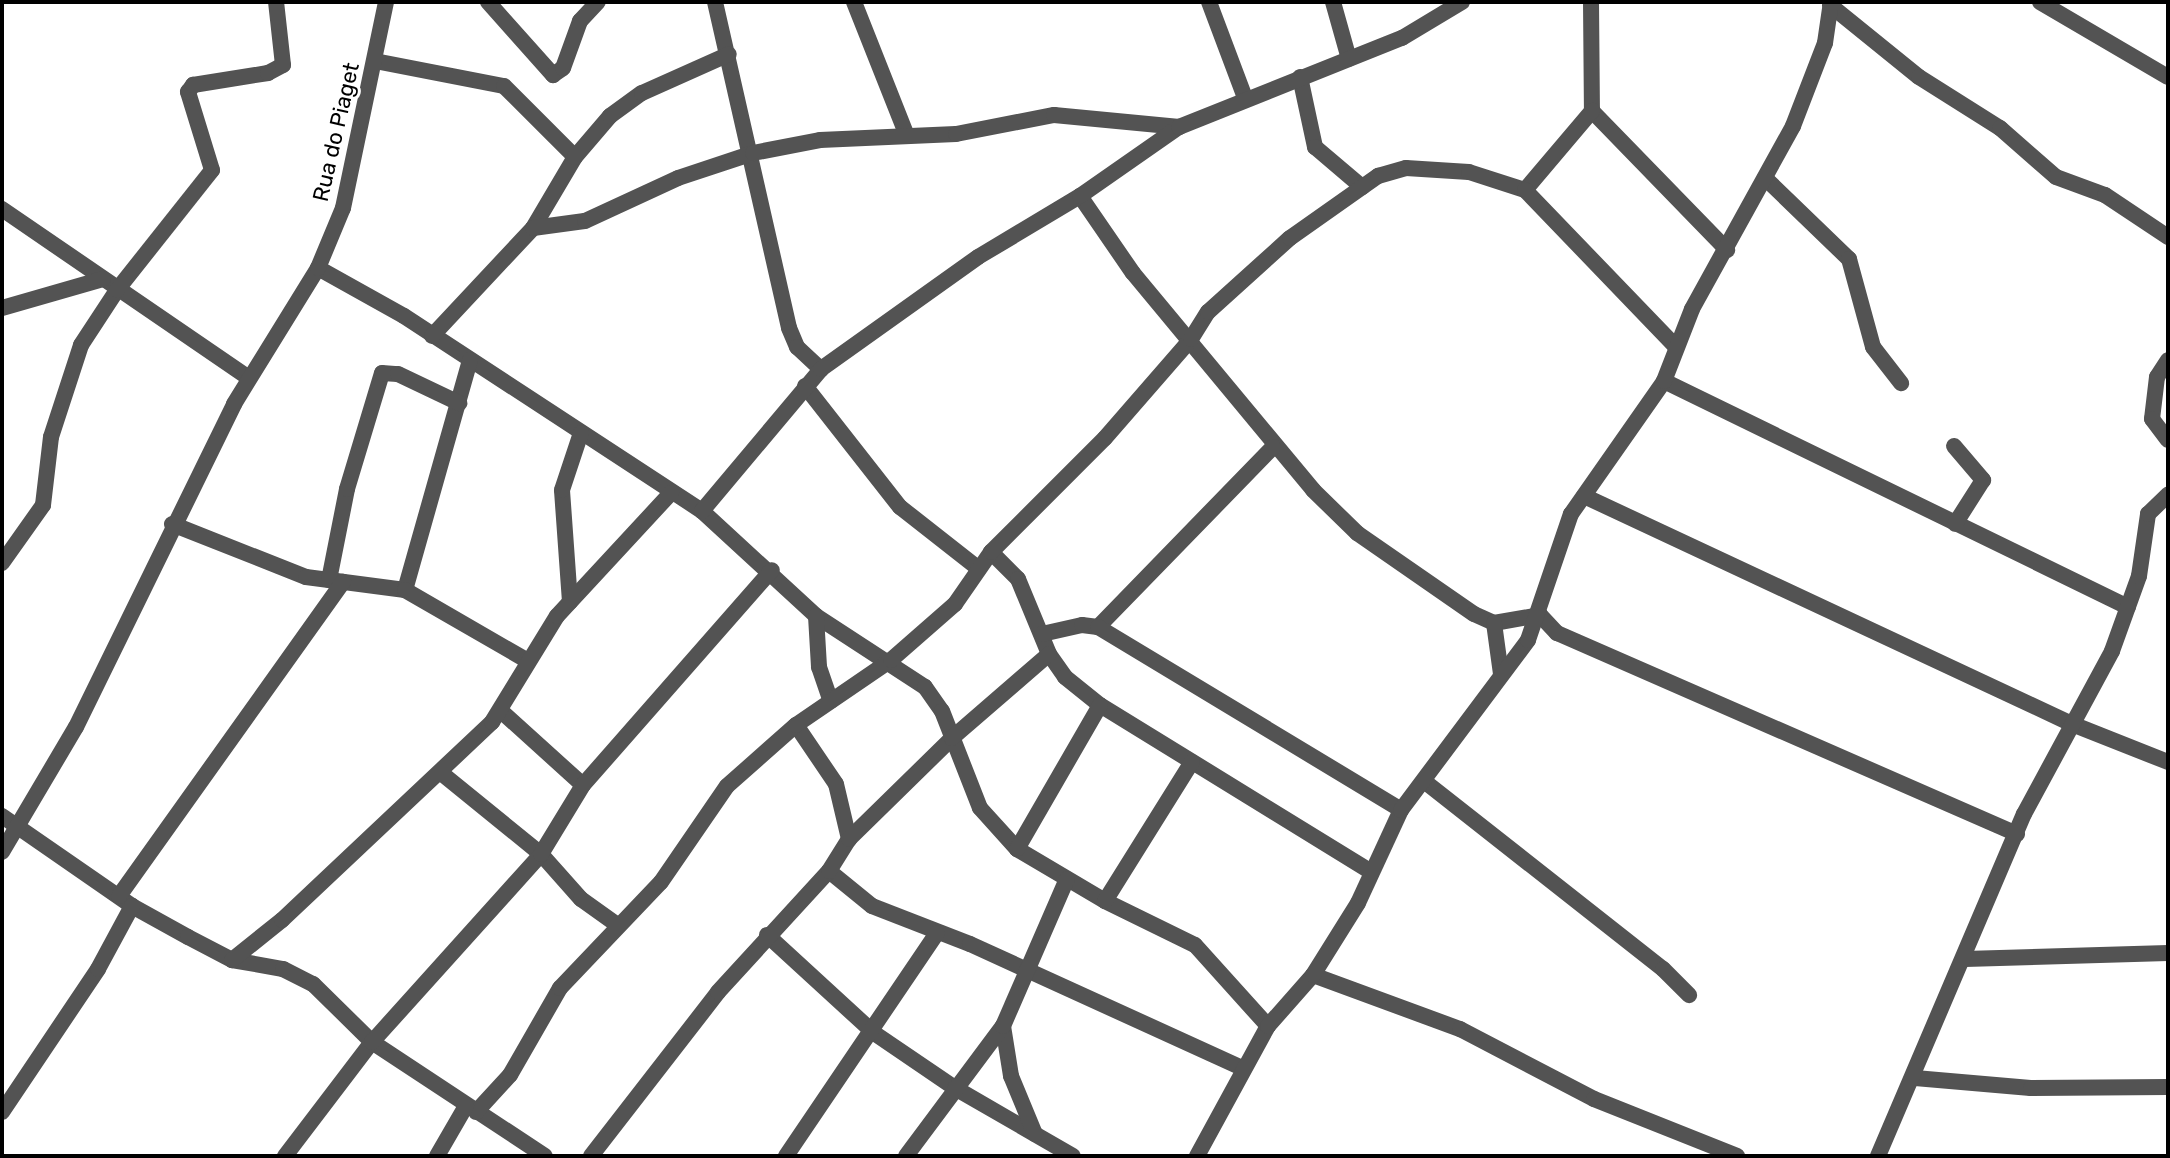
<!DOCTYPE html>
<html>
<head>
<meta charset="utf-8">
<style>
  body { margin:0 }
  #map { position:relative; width:2170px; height:1158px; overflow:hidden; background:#fff; font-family:Rubik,sans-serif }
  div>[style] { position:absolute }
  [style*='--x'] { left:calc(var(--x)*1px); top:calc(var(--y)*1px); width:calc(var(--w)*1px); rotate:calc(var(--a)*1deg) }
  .minor>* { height:16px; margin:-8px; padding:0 8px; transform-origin:8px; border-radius:8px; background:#535353 }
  span { translate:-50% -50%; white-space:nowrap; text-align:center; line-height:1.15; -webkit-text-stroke:6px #fff; paint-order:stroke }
  .street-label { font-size:22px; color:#000 }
  .frame { position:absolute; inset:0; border:4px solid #000; pointer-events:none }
</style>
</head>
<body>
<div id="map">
  <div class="minor">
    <i style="--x:488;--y:2;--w:98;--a:48.3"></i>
    <i style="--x:553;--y:75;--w:12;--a:-35"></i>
    <i style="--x:563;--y:68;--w:50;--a:-70.1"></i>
    <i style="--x:580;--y:21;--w:26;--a:-47"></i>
    <i style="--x:715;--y:2;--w:334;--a:77.2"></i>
    <i style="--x:789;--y:328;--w:21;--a:67"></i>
    <i style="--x:797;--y:347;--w:33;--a:43"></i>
    <i style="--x:854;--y:2;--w:144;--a:68.4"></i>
    <i style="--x:1209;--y:2;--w:103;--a:69.4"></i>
    <i style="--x:1333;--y:2;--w:59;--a:74.3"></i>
    <i style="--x:1591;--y:2;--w:109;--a:89.5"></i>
    <i style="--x:1592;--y:111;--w:194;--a:45.8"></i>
    <i style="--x:2040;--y:2;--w:148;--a:30.4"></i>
    <i style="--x:1830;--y:5;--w:114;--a:39"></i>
    <i style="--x:1919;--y:77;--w:96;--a:32.2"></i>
    <i style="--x:2000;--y:128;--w:74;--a:41.2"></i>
    <i style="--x:2056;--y:177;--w:52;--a:20.2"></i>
    <i style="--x:2105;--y:195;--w:76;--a:33.7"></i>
    <i style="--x:375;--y:61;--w:131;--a:11"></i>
    <i style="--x:504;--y:86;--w:100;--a:45"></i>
    <i style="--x:1300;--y:77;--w:72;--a:77.9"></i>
    <i style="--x:1315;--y:147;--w:62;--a:40.4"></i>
    <i style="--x:1765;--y:178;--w:117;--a:44"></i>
    <i style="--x:1849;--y:259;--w:91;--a:74.7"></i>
    <i style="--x:1873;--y:347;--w:46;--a:52.1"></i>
    <i style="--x:1525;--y:190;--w:104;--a:-49.7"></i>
    <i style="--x:1080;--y:196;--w:93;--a:55.5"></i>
    <i style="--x:1133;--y:273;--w:282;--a:50.3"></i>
    <i style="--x:1313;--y:490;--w:62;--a:44.3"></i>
    <i style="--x:1357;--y:533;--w:142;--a:34.7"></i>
    <i style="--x:1474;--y:614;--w:22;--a:24"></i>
    <i style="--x:1494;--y:623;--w:47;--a:-9.9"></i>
    <i style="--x:1540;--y:615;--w:25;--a:47"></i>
    <i style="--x:1557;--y:633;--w:502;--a:23.6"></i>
    <i style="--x:2;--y:209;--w:299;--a:34.4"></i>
    <i style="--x:533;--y:228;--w:82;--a:-59.4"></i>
    <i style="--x:575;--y:157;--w:54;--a:-49.5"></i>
    <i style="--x:610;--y:116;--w:39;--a:-36"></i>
    <i style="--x:642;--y:93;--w:95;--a:-24.1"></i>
    <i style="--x:318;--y:268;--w:98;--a:29.2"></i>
    <i style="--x:404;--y:316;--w:356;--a:33.2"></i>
    <i style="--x:702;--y:511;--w:155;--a:42.6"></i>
    <i style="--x:816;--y:616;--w:130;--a:33.1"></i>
    <i style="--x:925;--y:687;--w:29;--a:55"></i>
    <i style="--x:942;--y:711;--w:104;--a:68.6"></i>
    <i style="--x:980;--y:808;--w:55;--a:47.9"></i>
    <i style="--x:1017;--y:849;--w:102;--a:30.6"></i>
    <i style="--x:1105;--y:901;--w:100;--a:26.1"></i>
    <i style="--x:1195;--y:945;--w:109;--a:48"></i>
    <i style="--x:2;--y:308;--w:105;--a:-16"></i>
    <i style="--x:432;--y:336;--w:148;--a:-46.9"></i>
    <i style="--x:533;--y:228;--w:52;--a:-7.7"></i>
    <i style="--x:585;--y:221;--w:102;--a:-24.8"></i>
    <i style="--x:678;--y:178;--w:79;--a:-18.4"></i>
    <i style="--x:753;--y:153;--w:68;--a:-11"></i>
    <i style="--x:820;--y:140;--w:136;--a:-2.5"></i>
    <i style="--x:956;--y:134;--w:100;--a:-11"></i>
    <i style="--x:1054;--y:115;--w:126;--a:5.5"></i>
    <i style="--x:2168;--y:360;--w:20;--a:123"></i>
    <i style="--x:2157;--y:377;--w:42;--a:96.8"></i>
    <i style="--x:2152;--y:419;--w:26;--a:53"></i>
    <i style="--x:1664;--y:381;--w:516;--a:25.97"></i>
    <i style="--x:805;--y:386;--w:154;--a:51.9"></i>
    <i style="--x:900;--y:507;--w:100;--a:38.1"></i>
    <i style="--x:1954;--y:446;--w:45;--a:49.5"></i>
    <i style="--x:1983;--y:480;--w:52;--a:122.5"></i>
    <i style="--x:1584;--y:496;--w:539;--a:25.04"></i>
    <i style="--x:2072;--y:724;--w:103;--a:21.6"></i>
    <i style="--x:702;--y:511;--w:185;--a:-50"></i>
    <i style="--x:821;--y:369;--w:193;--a:-35.5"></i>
    <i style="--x:978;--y:257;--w:119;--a:-30.9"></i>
    <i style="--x:1080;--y:196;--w:121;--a:-34.9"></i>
    <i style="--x:1179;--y:127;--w:240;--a:-21.8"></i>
    <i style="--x:1402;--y:38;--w:70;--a:-31"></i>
    <i style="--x:172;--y:524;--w:144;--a:21.6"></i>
    <i style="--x:306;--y:577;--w:100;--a:7.5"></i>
    <i style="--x:405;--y:590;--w:239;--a:-74.2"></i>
    <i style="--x:991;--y:552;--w:38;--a:45"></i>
    <i style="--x:1018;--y:579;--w:81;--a:67.5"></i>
    <i style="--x:1049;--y:654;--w:28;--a:55"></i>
    <i style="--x:1065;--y:677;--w:45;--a:38.7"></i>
    <i style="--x:1100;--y:705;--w:317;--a:31.6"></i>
    <i style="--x:2;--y:563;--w:71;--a:-54.7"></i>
    <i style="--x:43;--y:505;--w:68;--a:-83.3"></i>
    <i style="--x:51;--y:437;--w:97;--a:-71.9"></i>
    <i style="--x:81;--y:345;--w:66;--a:-56.8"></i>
    <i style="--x:117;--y:290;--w:153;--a:-51.6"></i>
    <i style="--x:212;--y:170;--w:82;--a:-107.1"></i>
    <i style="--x:188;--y:92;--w:9;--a:-54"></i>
    <i style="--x:193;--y:85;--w:76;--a:-9.1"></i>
    <i style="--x:268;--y:73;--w:17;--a:-28"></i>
    <i style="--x:283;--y:65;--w:63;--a:-96.3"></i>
    <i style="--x:329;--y:580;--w:93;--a:-78.8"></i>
    <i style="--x:347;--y:489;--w:121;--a:-73.2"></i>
    <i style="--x:382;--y:373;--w:16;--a:4"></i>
    <i style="--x:398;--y:374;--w:68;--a:25.4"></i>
    <i style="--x:405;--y:590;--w:140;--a:30"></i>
    <i style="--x:570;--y:602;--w:112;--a:-94.1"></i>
    <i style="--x:562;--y:490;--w:60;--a:-71.6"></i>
    <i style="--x:816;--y:616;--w:51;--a:86.6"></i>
    <i style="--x:819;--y:667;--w:36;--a:71"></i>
    <i style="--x:1494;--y:623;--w:51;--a:82.2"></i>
    <i style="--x:1098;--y:627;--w:251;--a:-45.8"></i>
    <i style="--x:1042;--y:634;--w:41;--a:-12.7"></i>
    <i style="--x:1082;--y:625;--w:16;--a:7"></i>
    <i style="--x:1098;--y:627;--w:354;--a:31.1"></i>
    <i style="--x:501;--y:711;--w:110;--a:42.1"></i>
    <i style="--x:796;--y:725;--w:71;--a:55.9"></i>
    <i style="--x:836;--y:784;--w:57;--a:76.7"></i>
    <i style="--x:440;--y:772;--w:130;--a:39.1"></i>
    <i style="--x:541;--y:854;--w:60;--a:48.4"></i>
    <i style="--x:581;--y:899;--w:43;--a:35.5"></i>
    <i style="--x:1424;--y:781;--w:304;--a:38.2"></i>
    <i style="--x:1663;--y:969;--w:37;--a:45"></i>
    <i style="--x:2;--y:816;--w:158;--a:34.7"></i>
    <i style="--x:132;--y:906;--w:64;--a:29"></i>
    <i style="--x:188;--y:937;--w:50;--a:27.6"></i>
    <i style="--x:232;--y:960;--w:52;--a:10"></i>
    <i style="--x:283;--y:969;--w:34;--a:27"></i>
    <i style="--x:313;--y:984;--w:83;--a:44.5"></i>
    <i style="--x:372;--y:1042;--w:207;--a:33.4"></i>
    <i style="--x:1017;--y:849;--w:166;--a:-60"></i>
    <i style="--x:2;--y:852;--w:145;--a:-59.4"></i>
    <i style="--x:76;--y:727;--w:360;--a:-63.9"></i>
    <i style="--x:234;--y:404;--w:160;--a:-58.3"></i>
    <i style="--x:318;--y:268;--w:65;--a:-67.4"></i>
    <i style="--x:343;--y:208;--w:210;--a:-78.2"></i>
    <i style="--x:829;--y:871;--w:55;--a:39.1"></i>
    <i style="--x:872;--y:906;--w:105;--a:21.2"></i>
    <i style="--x:970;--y:944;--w:299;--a:24.5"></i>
    <i style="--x:119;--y:896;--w:386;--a:-54.5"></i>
    <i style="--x:1105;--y:901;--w:164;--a:-58"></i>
    <i style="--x:767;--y:935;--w:145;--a:42.5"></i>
    <i style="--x:874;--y:1033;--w:98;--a:34.2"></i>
    <i style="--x:955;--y:1088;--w:136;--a:30"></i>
    <i style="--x:1965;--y:959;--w:203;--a:-1.7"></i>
    <i style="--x:232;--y:960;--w:64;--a:-38.7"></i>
    <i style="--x:282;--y:920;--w:289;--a:-43.3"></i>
    <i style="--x:492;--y:722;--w:124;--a:-58.5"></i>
    <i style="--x:557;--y:616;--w:168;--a:-47.2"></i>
    <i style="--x:1313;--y:975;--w:157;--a:20.2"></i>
    <i style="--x:1460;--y:1029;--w:151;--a:27.6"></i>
    <i style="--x:1594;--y:1099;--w:154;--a:21.7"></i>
    <i style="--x:1003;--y:1026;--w:51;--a:80.9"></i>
    <i style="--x:1011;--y:1076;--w:63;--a:67.5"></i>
    <i style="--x:1915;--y:1078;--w:116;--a:4.9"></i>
    <i style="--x:2031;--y:1088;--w:137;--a:-0.4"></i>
    <i style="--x:2;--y:1112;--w:172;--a:-56.1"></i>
    <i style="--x:98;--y:969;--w:72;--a:-61.6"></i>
    <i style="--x:476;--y:1112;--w:50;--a:-47.4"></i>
    <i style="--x:510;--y:1075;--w:100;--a:-60.1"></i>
    <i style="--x:560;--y:988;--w:146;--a:-46.4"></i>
    <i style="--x:661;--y:882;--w:116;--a:-55.5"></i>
    <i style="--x:727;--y:786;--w:92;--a:-41.5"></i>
    <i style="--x:796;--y:725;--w:115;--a:-34.4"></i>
    <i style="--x:891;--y:660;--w:85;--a:-41.2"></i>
    <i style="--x:955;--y:604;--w:63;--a:-55.3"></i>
    <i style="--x:991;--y:552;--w:161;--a:-45"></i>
    <i style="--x:1105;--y:438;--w:131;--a:-49"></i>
    <i style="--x:1191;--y:339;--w:32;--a:-58"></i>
    <i style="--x:1208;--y:312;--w:110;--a:-42.1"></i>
    <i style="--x:1290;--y:238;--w:108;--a:-35.2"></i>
    <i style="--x:1378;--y:176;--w:29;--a:-16"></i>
    <i style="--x:1406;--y:168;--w:63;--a:3.6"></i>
    <i style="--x:1469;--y:172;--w:59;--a:17.8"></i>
    <i style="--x:1525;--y:190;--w:216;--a:46.1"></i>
    <i style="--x:285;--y:1156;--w:143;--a:-52.7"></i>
    <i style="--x:372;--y:1042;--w:253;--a:-48"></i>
    <i style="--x:541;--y:854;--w:81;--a:-58.7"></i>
    <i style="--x:583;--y:785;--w:286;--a:-48.7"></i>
    <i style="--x:437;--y:1156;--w:58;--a:-59.9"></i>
    <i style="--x:591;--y:1156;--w:207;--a:-52.2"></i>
    <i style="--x:718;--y:992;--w:164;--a:-47.5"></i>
    <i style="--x:829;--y:871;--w:38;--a:-58"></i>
    <i style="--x:849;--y:839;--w:144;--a:-44.4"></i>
    <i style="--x:952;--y:738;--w:128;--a:-40.9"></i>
    <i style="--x:786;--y:1156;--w:269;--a:-55.9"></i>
    <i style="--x:906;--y:1156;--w:162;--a:-53.3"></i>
    <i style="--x:1003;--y:1026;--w:160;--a:-66.5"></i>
    <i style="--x:1197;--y:1156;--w:148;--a:-61.4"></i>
    <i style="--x:1268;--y:1026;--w:68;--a:-48.6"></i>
    <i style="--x:1313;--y:975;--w:85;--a:-58"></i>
    <i style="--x:1358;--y:903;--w:102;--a:-65.2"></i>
    <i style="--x:1401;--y:810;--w:212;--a:-53.2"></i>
    <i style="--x:1528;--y:640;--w:133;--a:-71.2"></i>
    <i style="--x:1571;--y:514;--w:162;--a:-55"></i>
    <i style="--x:1664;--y:381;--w:77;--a:-68.7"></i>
    <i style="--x:1692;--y:309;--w:209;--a:-61.1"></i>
    <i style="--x:1793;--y:126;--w:89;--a:-68.9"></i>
    <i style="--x:1825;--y:43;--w:41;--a:-81.7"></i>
    <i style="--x:1878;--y:1156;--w:372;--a:-66.9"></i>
    <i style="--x:2024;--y:814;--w:185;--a:-61.6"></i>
    <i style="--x:2112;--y:651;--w:80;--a:-70.2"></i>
    <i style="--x:2139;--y:576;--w:63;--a:-81.7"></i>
    <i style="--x:2148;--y:514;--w:28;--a:-44"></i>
  </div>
  <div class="street-label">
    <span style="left:336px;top:132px;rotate:-77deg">Rua do Piaget</span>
  </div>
  <div class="frame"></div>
</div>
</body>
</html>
